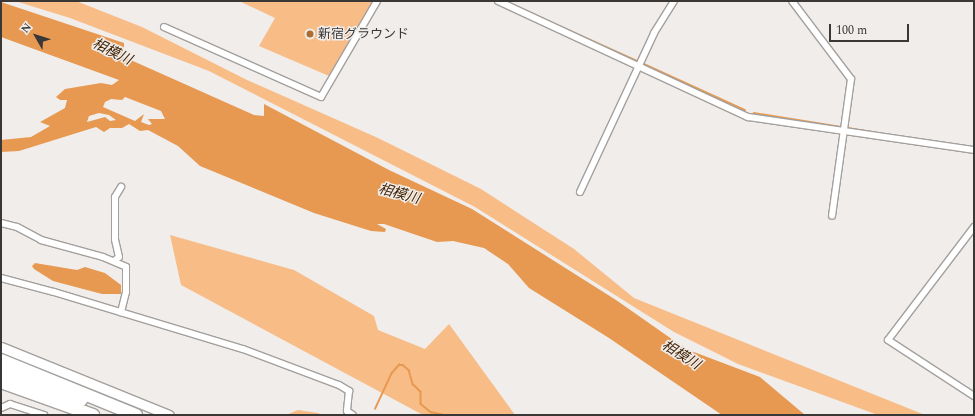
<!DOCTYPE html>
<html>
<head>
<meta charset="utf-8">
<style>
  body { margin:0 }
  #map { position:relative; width:975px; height:416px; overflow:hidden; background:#f0edeb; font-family:Spectral,"Noto Sans JP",serif }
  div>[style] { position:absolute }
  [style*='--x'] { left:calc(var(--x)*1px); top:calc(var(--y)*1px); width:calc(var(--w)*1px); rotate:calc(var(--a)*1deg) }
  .green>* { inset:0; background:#f8bc87 }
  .water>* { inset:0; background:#e79951 }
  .stream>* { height:1.5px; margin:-0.75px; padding:0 0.75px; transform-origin:0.75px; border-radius:0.75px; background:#e79951 }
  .roads { filter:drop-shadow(1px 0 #a3a09d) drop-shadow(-1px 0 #a3a09d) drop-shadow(0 1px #a3a09d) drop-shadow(0 -1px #a3a09d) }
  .street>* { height:6px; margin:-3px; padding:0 3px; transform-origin:3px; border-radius:3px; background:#fff }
  .secondary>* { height:9px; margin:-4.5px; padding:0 4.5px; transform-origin:4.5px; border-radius:4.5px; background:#fff }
  .highway>* { height:12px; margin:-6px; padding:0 6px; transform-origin:6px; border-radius:6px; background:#fff }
  .dots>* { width:11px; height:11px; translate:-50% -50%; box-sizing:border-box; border:2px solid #f0edeb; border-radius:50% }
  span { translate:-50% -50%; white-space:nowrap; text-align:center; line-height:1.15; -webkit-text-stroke:3px #f0edeb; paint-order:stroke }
  .poi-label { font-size:13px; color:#393837 }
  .left { translate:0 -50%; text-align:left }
  .water-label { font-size:14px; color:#432404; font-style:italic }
  .frame { position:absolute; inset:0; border:2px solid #393837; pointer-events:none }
  .north { position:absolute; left:16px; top:16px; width:40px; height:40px; -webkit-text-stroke:3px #f0edeb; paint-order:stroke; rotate:309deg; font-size:11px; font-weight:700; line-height:16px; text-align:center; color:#393837 }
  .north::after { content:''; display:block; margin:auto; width:14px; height:18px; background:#393837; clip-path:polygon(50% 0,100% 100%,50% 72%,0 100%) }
  .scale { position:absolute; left:829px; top:24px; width:80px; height:18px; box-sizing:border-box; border:2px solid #393837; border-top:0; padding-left:5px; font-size:12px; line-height:14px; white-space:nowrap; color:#393837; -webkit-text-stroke:3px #f0edeb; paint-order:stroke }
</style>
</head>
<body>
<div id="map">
  <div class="green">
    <i style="clip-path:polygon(15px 1px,76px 1px,142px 27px,245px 79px,378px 138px,481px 189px,574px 249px,634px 298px,925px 415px,878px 415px,738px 364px,674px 332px,475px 207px,209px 71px,70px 18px)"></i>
    <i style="clip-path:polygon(239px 1px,373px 1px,329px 76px,259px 46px,275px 18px)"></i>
    <i style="clip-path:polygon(170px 235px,294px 270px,374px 316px,378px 330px,425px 349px,449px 324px,515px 415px,423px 415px,181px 285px)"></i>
    <i style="clip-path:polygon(298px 410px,318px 413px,322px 415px,286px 415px)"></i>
  </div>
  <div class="water">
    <i style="clip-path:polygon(evenodd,1px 2px,124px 43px,124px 57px,254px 115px,264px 116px,264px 104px,389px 170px,472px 209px,616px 300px,686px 349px,760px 377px,805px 415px,722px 415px,609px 338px,529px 288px,508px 264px,484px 248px,453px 241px,437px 242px,384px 224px,377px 224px,386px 229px,385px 232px,371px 231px,314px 213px,200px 166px,178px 146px,148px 130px,140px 131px,129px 124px,122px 128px,110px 128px,104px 132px,96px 127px,19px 151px,1px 152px,1px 140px,31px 137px,50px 126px,40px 122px,65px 108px,67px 100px,60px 100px,56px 97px,65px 89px,101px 83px,112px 85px,119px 80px,1px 37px,1px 2px,125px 97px,161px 111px,165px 119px,148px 119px,152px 124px,149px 125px,141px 122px,144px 114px,135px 121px,103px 107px,105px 102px,111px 99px,122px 100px,125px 97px,1px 2px,99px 113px,109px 115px,116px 120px,110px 121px,105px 117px,87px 122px,89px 116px,99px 113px)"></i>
    <i style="clip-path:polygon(35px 263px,77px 270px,85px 267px,105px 273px,121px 285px,121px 294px,102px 294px,53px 281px,34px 269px,32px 266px)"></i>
  </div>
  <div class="stream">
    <i style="--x:506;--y:1;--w:7;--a:27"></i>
    <i style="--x:526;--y:11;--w:122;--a:24.2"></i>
    <i style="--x:644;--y:64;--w:111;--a:24.5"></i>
    <i style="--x:754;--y:113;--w:88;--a:9.1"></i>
    <i style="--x:848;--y:128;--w:26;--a:9"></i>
    <i style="--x:375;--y:409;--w:40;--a:-65"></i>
    <i style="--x:392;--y:373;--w:11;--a:-49"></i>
    <i style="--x:399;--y:365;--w:4;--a:0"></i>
    <i style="--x:403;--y:365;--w:8;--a:40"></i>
    <i style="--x:409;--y:370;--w:15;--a:74"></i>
    <i style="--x:413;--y:384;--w:11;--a:45"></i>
    <i style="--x:421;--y:392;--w:12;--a:90"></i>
    <i style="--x:421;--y:404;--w:13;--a:39"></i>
    <i style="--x:431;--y:412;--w:13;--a:13"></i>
  </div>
  <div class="roads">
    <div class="street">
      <i style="--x:498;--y:1;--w:276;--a:24.9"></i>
      <i style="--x:748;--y:117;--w:228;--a:8.3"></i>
      <i style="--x:792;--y:1;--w:98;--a:52.9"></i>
      <i style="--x:851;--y:79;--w:138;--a:97.9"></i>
      <i style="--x:164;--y:27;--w:172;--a:24"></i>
      <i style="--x:321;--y:97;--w:111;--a:-59.7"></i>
      <i style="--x:580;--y:192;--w:175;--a:-65"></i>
      <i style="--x:654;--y:33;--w:38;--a:-58"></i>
      <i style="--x:1;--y:223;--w:16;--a:14"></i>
      <i style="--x:17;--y:227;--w:27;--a:28"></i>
      <i style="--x:41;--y:240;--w:64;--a:15.3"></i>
      <i style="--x:103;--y:257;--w:25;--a:23"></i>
      <i style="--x:126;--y:267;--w:25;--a:90"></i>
      <i style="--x:126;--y:292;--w:21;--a:104"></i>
      <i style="--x:974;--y:227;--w:142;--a:127.3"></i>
      <i style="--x:888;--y:340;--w:103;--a:33.1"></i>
      <i style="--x:114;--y:261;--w:6;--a:-39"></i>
      <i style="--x:119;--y:257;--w:18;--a:-103"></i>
      <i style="--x:115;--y:239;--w:42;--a:-90"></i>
      <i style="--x:115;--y:197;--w:12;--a:-59"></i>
      <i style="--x:1;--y:278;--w:55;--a:14.8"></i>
      <i style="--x:54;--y:292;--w:197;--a:16.8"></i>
      <i style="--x:243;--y:349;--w:103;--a:20.6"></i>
      <i style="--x:339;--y:385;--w:12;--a:31"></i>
      <i style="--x:349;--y:391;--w:20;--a:96"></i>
      <i style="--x:347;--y:411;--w:7;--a:34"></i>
      <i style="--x:1;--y:408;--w:10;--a:-24"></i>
      <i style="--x:10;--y:404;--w:36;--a:18"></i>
    </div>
    <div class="secondary">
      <i style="--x:1;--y:347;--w:181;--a:22"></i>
    </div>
    <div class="highway">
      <i style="--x:1;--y:360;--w:146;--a:22.2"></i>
      <i style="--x:1;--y:372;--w:85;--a:19.3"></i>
      <i style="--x:1;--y:382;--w:98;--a:19.7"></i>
    </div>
  </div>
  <div class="dots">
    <i style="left:310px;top:34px;background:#ab6d32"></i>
  </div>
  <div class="poi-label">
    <span class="left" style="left:318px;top:34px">新宿グラウンド</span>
  </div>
  <div class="water-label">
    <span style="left:112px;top:52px;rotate:26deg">相模川</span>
    <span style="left:399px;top:194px;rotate:15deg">相模川</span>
    <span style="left:681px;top:355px;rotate:32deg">相模川</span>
  </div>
  <div class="frame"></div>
  <div class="north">N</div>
  <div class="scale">100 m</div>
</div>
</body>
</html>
